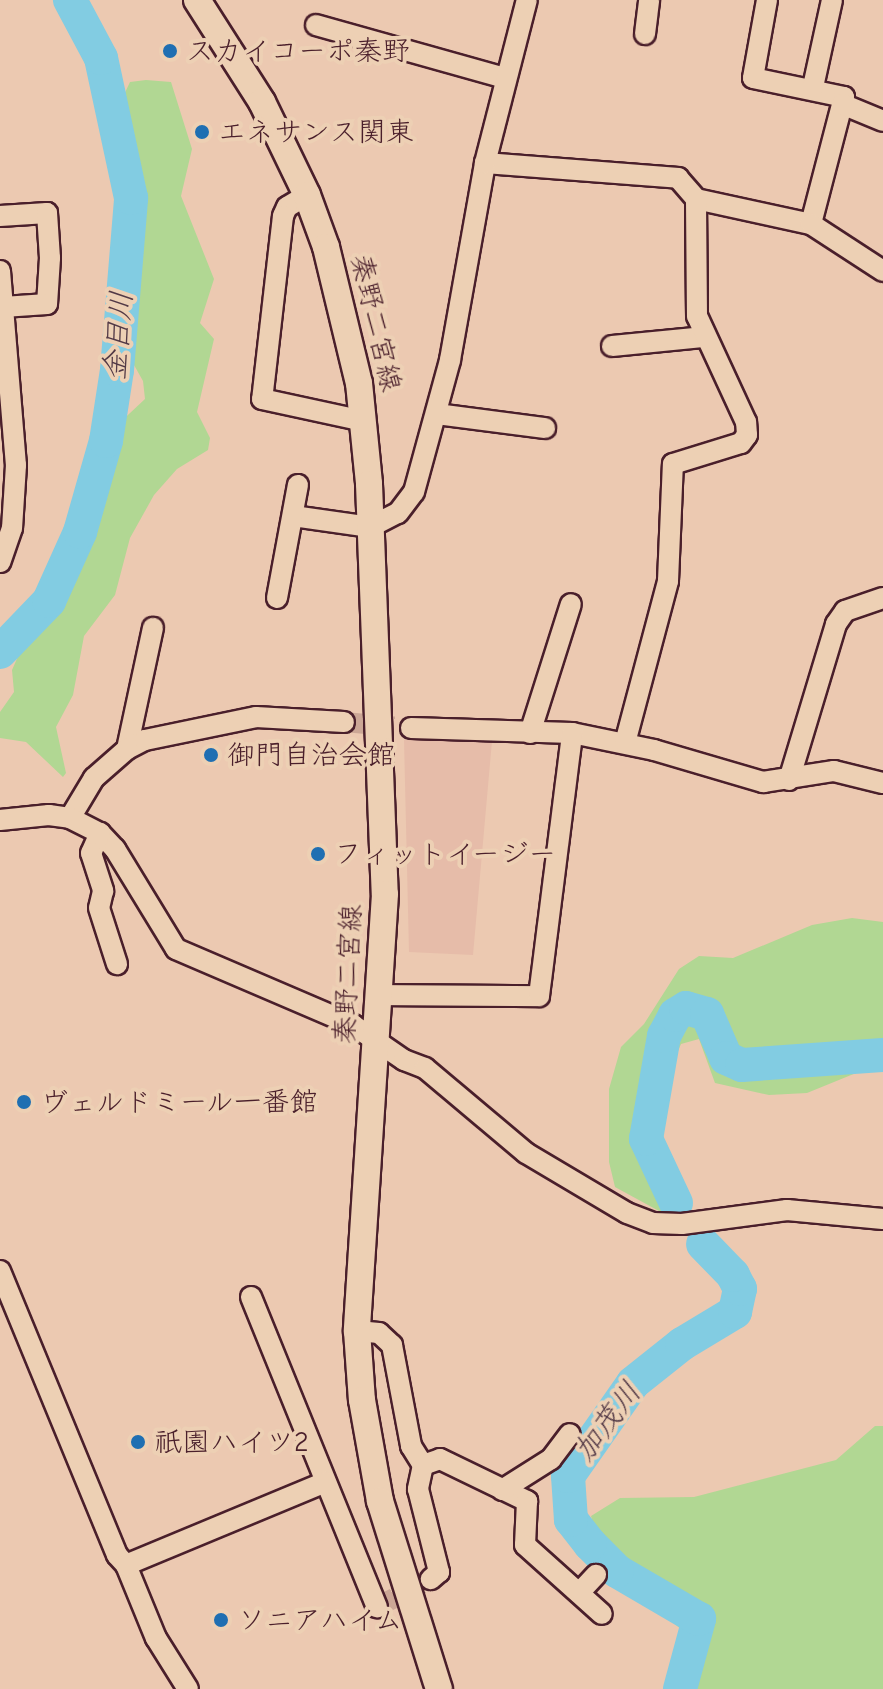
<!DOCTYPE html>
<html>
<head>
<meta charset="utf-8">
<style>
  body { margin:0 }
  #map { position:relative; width:883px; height:1689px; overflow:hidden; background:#ecc9b1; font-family:"Comic Neue","Klee One",sans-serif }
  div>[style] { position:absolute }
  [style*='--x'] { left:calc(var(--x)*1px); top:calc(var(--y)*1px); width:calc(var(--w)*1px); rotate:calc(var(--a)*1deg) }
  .built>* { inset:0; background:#e6bca9 }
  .green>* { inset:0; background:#b1d793 }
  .river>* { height:34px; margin:-17px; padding:0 17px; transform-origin:17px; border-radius:17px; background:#82cce2 }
  .minor-tunnel>* { height:20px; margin-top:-10px; transform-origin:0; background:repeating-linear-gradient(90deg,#cca796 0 20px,transparent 0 30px) }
  .roads { filter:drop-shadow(2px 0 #4a1f2b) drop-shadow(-2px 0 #4a1f2b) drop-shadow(0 2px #4a1f2b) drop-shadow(0 -2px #4a1f2b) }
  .minor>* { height:20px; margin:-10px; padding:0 10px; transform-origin:10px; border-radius:10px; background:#edd0b4 }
  .major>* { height:26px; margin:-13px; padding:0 13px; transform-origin:13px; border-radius:13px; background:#edd0b4 }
  .dots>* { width:22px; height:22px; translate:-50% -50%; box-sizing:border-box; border:4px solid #edd0b4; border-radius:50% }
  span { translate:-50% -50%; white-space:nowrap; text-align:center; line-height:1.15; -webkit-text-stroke:8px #edd0b4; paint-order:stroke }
  .poi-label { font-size:28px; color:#4a1f2b }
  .left { translate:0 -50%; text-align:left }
  .street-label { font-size:28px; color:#4a1f2b }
  .water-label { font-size:30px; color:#523946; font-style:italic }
</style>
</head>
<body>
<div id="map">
  <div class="built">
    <i style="clip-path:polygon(431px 738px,492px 741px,473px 955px,409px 952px,404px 740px)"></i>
  </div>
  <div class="green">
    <i style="clip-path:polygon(146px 80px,171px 82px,192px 149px,181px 196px,214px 279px,200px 323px,214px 339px,197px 412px,210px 438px,208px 450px,177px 469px,154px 495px,130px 538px,115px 595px,84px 636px,73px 695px,56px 727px,66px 773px,63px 777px,26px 742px,0 738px,0 712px,14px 692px,12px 670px,59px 563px,88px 538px,93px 519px,82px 510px,82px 499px,104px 480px,95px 459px,98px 443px,145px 399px,143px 381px,112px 326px,110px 299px,128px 279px,133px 251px,142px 240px,124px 206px,123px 194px,137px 175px,127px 164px,121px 126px,122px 99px,130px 82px)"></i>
    <i style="clip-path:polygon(852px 918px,883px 922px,883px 1062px,807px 1093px,769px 1095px,715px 1083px,699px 1039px,681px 1044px,654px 1107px,652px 1130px,664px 1168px,683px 1188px,687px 1202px,676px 1211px,659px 1211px,615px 1187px,609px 1162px,609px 1089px,621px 1047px,644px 1024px,679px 969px,699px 956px,733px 958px,812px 925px)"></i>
    <i style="clip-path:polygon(875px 1426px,883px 1426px,883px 1689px,687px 1689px,683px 1631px,604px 1563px,591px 1516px,620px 1498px,694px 1497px,836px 1460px)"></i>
  </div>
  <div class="river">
    <i style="--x:0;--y:652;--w:71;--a:-46.1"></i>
    <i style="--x:49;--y:601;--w:76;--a:-65.8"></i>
    <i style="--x:80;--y:532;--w:95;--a:-74.1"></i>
    <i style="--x:106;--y:441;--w:72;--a:-81.2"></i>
    <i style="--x:117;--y:370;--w:173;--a:-85.3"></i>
    <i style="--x:131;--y:198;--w:143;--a:-102.1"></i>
    <i style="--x:101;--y:58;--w:66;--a:-118.1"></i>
    <i style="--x:676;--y:1203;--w:71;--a:-115.1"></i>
    <i style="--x:646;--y:1139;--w:105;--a:-80.1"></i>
    <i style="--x:664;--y:1036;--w:24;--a:-62"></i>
    <i style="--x:675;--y:1015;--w:13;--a:-32"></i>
    <i style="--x:686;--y:1008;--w:22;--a:16"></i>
    <i style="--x:707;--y:1014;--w:48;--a:66.6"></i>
    <i style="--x:726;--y:1058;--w:17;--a:24"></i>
    <i style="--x:742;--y:1065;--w:141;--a:-4.1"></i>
    <i style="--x:680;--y:1689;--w:73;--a:-74.8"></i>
    <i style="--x:699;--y:1619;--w:95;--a:-149.7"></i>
    <i style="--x:617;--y:1571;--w:38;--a:-135"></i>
    <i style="--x:590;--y:1544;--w:31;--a:-128"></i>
    <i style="--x:571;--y:1520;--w:44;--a:-93.9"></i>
    <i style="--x:568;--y:1476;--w:113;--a:-55"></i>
    <i style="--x:633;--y:1383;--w:63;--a:-38.5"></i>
    <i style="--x:682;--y:1344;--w:62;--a:-31.1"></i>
    <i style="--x:735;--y:1312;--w:24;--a:-78"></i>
    <i style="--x:740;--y:1289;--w:16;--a:-117"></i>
    <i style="--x:733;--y:1275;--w:43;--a:-134.1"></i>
  </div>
  <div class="minor-tunnel">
    <i style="--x:344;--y:722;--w:67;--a:5.1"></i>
    <i style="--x:377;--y:1607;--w:61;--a:-27.4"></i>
  </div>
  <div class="roads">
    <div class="minor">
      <i style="--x:767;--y:0;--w:79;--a:100.2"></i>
      <i style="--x:753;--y:78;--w:93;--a:11.8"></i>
      <i style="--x:844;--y:97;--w:131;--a:104.6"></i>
      <i style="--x:316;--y:25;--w:195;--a:15.7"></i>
      <i style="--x:645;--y:34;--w:34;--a:-83"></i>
      <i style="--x:813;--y:87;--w:89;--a:-77.7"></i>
      <i style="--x:842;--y:104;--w:44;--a:22.5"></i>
      <i style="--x:485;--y:163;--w:194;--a:4.4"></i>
      <i style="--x:678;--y:178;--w:28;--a:49"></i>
      <i style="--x:696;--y:199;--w:118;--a:12.3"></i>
      <i style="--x:811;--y:224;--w:86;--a:33.1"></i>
      <i style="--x:307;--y:195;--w:23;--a:149"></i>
      <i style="--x:287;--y:207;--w:10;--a:114"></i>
      <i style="--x:283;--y:216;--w:184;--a:96.5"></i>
      <i style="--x:262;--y:399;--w:104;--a:12.2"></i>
      <i style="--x:0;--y:216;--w:47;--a:-3.7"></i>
      <i style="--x:47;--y:213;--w:45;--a:86.2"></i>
      <i style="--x:50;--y:258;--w:46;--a:93.7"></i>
      <i style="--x:47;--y:304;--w:44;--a:176.1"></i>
      <i style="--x:0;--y:271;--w:195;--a:85.3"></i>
      <i style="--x:16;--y:465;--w:63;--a:93.6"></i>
      <i style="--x:12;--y:528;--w:36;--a:109"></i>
      <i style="--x:612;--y:346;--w:91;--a:-5.6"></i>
      <i style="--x:437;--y:414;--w:109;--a:7.4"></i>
      <i style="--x:293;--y:516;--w:78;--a:8.1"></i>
      <i style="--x:370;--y:527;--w:31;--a:-27"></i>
      <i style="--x:398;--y:513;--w:26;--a:-53"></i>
      <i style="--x:414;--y:492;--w:137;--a:-74.7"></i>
      <i style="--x:450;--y:360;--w:200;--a:-79.9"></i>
      <i style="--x:485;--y:163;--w:168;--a:-75.6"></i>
      <i style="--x:277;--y:598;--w:115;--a:-79.5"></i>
      <i style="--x:411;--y:728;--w:161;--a:1.8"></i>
      <i style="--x:572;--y:733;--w:84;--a:11.7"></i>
      <i style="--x:654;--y:750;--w:114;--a:16.4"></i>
      <i style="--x:763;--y:782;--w:72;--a:-8.8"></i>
      <i style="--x:834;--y:771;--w:50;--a:13.8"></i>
      <i style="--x:530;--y:733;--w:135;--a:-72.4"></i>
      <i style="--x:625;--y:743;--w:168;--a:-75.1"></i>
      <i style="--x:668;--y:581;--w:117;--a:-87.6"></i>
      <i style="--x:673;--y:464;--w:71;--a:-17.2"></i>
      <i style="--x:741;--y:443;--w:10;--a:-53"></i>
      <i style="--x:747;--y:435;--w:13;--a:-94"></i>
      <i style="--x:746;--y:422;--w:117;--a:-114.8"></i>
      <i style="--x:697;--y:316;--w:117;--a:-90.5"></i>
      <i style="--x:127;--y:749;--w:124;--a:-77.9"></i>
      <i style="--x:789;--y:780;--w:163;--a:-73.2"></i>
      <i style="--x:836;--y:624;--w:16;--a:-55"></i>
      <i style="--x:845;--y:611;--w:40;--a:-18.9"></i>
      <i style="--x:70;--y:818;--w:47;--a:-59"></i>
      <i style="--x:94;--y:778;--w:44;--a:-41.3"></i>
      <i style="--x:127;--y:749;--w:20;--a:-27"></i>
      <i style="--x:145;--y:740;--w:113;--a:-11.7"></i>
      <i style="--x:256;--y:717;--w:88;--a:3.3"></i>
      <i style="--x:0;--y:820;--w:49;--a:-5.8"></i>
      <i style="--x:49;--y:815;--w:21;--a:8"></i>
      <i style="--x:70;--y:818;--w:34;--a:27"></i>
      <i style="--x:100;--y:833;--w:22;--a:47"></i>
      <i style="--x:115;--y:849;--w:117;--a:58.6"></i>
      <i style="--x:176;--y:949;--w:193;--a:23.2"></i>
      <i style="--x:353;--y:1025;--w:62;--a:34.5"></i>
      <i style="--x:404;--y:1060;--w:22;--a:21"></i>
      <i style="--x:425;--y:1068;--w:132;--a:40.1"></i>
      <i style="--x:526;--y:1153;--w:117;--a:30.7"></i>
      <i style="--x:627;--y:1213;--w:28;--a:21"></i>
      <i style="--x:653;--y:1223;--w:29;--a:2"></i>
      <i style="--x:682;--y:1224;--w:106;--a:-7.6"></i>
      <i style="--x:787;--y:1210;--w:96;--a:5.4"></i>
      <i style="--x:100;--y:833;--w:22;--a:114"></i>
      <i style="--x:91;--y:853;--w:40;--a:72"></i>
      <i style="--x:103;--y:891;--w:17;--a:103"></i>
      <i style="--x:99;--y:908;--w:59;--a:72.2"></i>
      <i style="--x:381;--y:995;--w:158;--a:0.4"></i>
      <i style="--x:539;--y:996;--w:265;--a:-82.8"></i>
      <i style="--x:0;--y:1271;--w:307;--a:67.6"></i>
      <i style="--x:117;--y:1555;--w:13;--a:48"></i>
      <i style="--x:126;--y:1565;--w:79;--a:67.7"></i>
      <i style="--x:156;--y:1638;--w:60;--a:57.9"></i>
      <i style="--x:251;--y:1297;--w:335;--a:67.9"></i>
      <i style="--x:357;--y:1331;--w:22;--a:5"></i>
      <i style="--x:379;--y:1333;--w:18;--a:43"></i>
      <i style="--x:392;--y:1345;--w:103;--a:79.3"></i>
      <i style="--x:411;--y:1446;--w:22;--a:58"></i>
      <i style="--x:423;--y:1465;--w:25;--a:102"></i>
      <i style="--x:418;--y:1489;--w:86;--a:75.8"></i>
      <i style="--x:439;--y:1572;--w:11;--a:139"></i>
      <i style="--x:423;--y:1465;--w:18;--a:-19"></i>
      <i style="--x:440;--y:1459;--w:97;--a:25.8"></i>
      <i style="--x:527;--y:1501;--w:44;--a:92.6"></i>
      <i style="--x:525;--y:1545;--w:103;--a:41.9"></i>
      <i style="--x:502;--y:1490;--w:58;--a:-32.3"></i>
      <i style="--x:551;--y:1459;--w:31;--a:-53"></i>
      <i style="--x:126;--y:1565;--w:216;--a:-22.6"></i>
      <i style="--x:579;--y:1593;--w:25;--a:-47"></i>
    </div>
    <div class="major">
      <i style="--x:197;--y:0;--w:121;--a:57.5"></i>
      <i style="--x:262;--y:102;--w:103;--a:64.2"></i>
      <i style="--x:307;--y:195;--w:55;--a:69.9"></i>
      <i style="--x:326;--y:247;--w:140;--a:76.4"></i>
      <i style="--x:359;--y:383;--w:101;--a:84.3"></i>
      <i style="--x:369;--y:484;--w:410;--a:87.8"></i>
      <i style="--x:385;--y:894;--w:438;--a:93.7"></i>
      <i style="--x:357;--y:1331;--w:69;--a:85.9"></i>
      <i style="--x:362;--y:1400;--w:103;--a:79.9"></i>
      <i style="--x:380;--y:1501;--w:197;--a:72.6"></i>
    </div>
  </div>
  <div class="dots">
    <i style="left:170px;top:51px;background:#1f6fb2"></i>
    <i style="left:202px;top:132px;background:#1f6fb2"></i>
    <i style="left:211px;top:755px;background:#1f6fb2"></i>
    <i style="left:318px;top:854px;background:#1f6fb2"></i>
    <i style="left:24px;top:1102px;background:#1f6fb2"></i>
    <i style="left:138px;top:1442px;background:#1f6fb2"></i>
    <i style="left:221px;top:1620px;background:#1f6fb2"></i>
  </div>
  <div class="poi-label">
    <span class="left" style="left:186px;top:51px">スカイコーポ秦野</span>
    <span class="left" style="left:218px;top:132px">エネサンス関東</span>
    <span class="left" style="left:227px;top:755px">御門自治会館</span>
    <span class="left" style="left:334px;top:854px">フィットイージー</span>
    <span class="left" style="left:40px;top:1102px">ヴェルドミール一番館</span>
    <span class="left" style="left:154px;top:1442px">祇園ハイツ2</span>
    <span class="left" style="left:237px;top:1620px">ソニアハイム</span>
  </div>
  <div class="street-label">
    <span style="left:376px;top:323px;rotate:77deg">秦野二宮線</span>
    <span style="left:348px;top:974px;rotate:-87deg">秦野二宮線</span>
  </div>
  <div class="water-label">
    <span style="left:119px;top:336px;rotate:-85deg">金目川</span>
    <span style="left:608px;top:1422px;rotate:-53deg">加茂川</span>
  </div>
</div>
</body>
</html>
